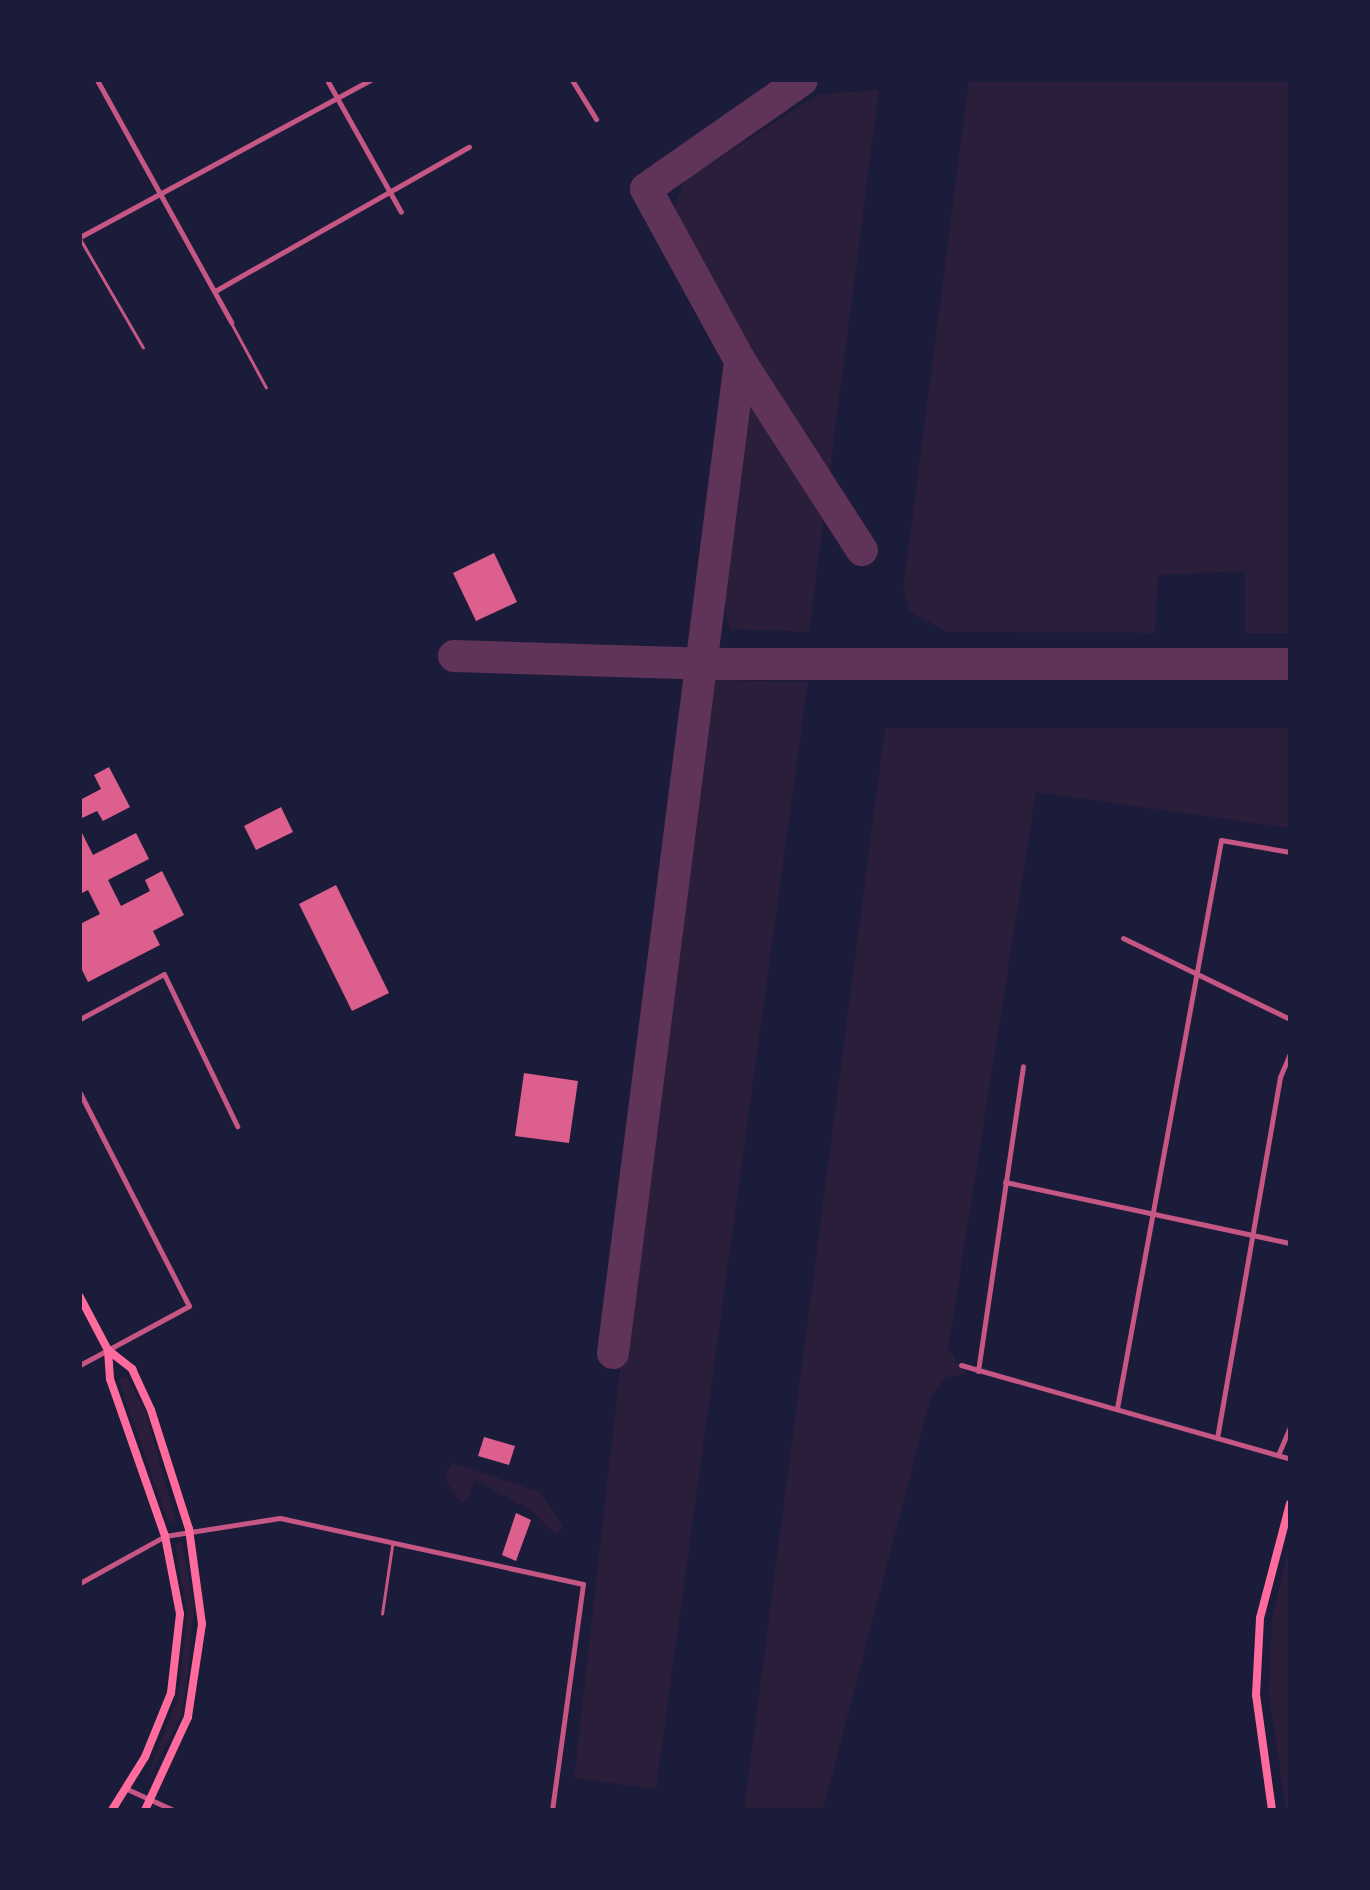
<!DOCTYPE html>
<html>
<head>
<meta charset="utf-8">
<style>
  body { margin:0 }
  #map { position:relative; width:1370px; height:1890px; overflow:hidden; background:#1b1b3a; font-family:Lato,sans-serif }
  div>[style] { position:absolute }
  [style*='--x'] { left:calc(var(--x)*1px); top:calc(var(--y)*1px); width:calc(var(--w)*1px); rotate:calc(var(--a)*1deg) }
  .green>* { inset:0; background:#2a1e3b }
  .taxiway>* { height:32px; margin:-16px; padding:0 16px; transform-origin:16px; border-radius:16px; background:#603358 }
  .building>* { inset:0; background:#dd5f8e }
  .service>* { height:2.5px; margin:-1.25px; padding:0 1.25px; transform-origin:1.25px; border-radius:1.25px; background:#c65784 }
  .minor>* { height:5px; margin:-2.5px; padding:0 2.5px; transform-origin:2.5px; border-radius:2.5px; background:#c65784 }
  .secondary>* { height:8px; margin:-4px; padding:0 4px; transform-origin:4px; border-radius:4px; background:#ff6b9d }
  span { translate:-50% -50%; white-space:nowrap; text-align:center; line-height:1.15; -webkit-text-stroke:10px #1b1b3a; paint-order:stroke }
  .frame { position:absolute; inset:0; border:82px solid #1b1b3a; pointer-events:none }
</style>
</head>
<body>
<div id="map">
  <div class="green">
    <i style="clip-path:polygon(969px 80px,1290px 80px,1290px 633px,1245px 633px,1245px 571px,1158px 575px,1155px 633px,947px 632px,910px 611px,903px 590px)"></i>
    <i style="clip-path:polygon(879px 90px,809px 632px,730px 629px,722px 591px,748px 344px,676px 224px,674px 207px,686px 179px,819px 94px)"></i>
    <i style="clip-path:polygon(712px 680px,808px 682px,656px 1789px,574px 1778px,645px 1147px)"></i>
    <i style="clip-path:polygon(885px 728px,1290px 728px,1290px 828px,1036px 792px,948px 1349px,966px 1374px,946px 1377px,931px 1396px,823px 1810px,744px 1810px)"></i>
    <i style="clip-path:polygon(126px 1376px,146px 1412px,176px 1523px,167px 1519px,119px 1381px)"></i>
    <i style="clip-path:polygon(452px 1463px,540px 1492px,563px 1527px,555px 1534px,531px 1510px,474px 1480px,466px 1503px,459px 1501px,444px 1478px)"></i>
    <i style="clip-path:polygon(181px 1540px,194px 1606px,186px 1692px,182px 1714px,144px 1787px,178px 1696px,187px 1612px,175px 1546px)"></i>
    <i style="clip-path:polygon(1290px 1543px,1290px 1810px,1286px 1810px,1269px 1694px,1272px 1618px)"></i>
  </div>
  <div class="taxiway">
    <i style="--x:802;--y:80;--w:190;--a:145.1"></i>
    <i style="--x:646;--y:189;--w:196;--a:61.3"></i>
    <i style="--x:740;--y:361;--w:225;--a:57.2"></i>
    <i style="--x:454;--y:656;--w:250;--a:1.8"></i>
    <i style="--x:704;--y:664;--w:586;--a:0"></i>
    <i style="--x:613;--y:1353;--w:1000;--a:-82.7"></i>
  </div>
  <div class="building">
    <i style="clip-path:polygon(494px 553px,517px 602px,476px 621px,453px 573px)"></i>
    <i style="clip-path:polygon(109px 767px,130px 807px,103px 821px,97px 811px,80px 819px,80px 800px,101px 789px,94px 775px)"></i>
    <i style="clip-path:polygon(281px 807px,293px 832px,256px 850px,244px 826px)"></i>
    <i style="clip-path:polygon(80px 829px,93px 855px,136px 833px,149px 859px,108px 880px,121px 906px,150px 891px,145px 880px,162px 871px,184px 915px,153px 931px,160px 945px,88px 982px,80px 966px,80px 924px,100px 914px,88px 890px,80px 894px)"></i>
    <i style="clip-path:polygon(336px 885px,389px 993px,352px 1011px,299px 904px)"></i>
    <i style="clip-path:polygon(524px 1073px,578px 1081px,569px 1143px,515px 1136px)"></i>
    <i style="clip-path:polygon(484px 1437px,515px 1446px,509px 1465px,478px 1456px)"></i>
    <i style="clip-path:polygon(516px 1513px,531px 1520px,516px 1561px,502px 1555px)"></i>
  </div>
  <div class="service">
    <i style="--x:81;--y:240;--w:124;--a:59.9"></i>
    <i style="--x:232;--y:324;--w:72;--a:61.6"></i>
    <i style="--x:382;--y:1614;--w:69;--a:-81.6"></i>
  </div>
  <div class="minor">
    <i style="--x:97;--y:80;--w:277;--a:61"></i>
    <i style="--x:327;--y:80;--w:151;--a:60.7"></i>
    <i style="--x:572;--y:80;--w:46;--a:58.4"></i>
    <i style="--x:80;--y:237;--w:330;--a:-28.4"></i>
    <i style="--x:215;--y:291;--w:292;--a:-29.6"></i>
    <i style="--x:1123;--y:938;--w:186;--a:25.9"></i>
    <i style="--x:80;--y:1019;--w:95;--a:-28.2"></i>
    <i style="--x:164;--y:974;--w:169;--a:64.3"></i>
    <i style="--x:80;--y:1093;--w:239;--a:62.9"></i>
    <i style="--x:189;--y:1306;--w:124;--a:151.6"></i>
    <i style="--x:1005;--y:1182;--w:291;--a:12.1"></i>
    <i style="--x:961;--y:1365;--w:342;--a:15.9"></i>
    <i style="--x:978;--y:1371;--w:308;--a:-81.6"></i>
    <i style="--x:1117;--y:1408;--w:577;--a:-79.62"></i>
    <i style="--x:1221;--y:840;--w:70;--a:9.9"></i>
    <i style="--x:1217;--y:1438;--w:366;--a:-80.1"></i>
    <i style="--x:1280;--y:1077;--w:26;--a:-67"></i>
    <i style="--x:1278;--y:1455;--w:30;--a:-67"></i>
    <i style="--x:80;--y:1583;--w:97;--a:-28.9"></i>
    <i style="--x:165;--y:1536;--w:116;--a:-8.9"></i>
    <i style="--x:280;--y:1518;--w:310;--a:12.3"></i>
    <i style="--x:583;--y:1584;--w:228;--a:97.8"></i>
    <i style="--x:127;--y:1789;--w:51;--a:24.5"></i>
  </div>
  <div class="secondary">
    <i style="--x:80;--y:1297;--w:60;--a:62.2"></i>
    <i style="--x:108;--y:1350;--w:31;--a:38"></i>
    <i style="--x:132;--y:1369;--w:45;--a:65.1"></i>
    <i style="--x:151;--y:1410;--w:125;--a:72.3"></i>
    <i style="--x:189;--y:1529;--w:96;--a:82.2"></i>
    <i style="--x:202;--y:1624;--w:94;--a:98.6"></i>
    <i style="--x:188;--y:1717;--w:102;--a:114.8"></i>
    <i style="--x:108;--y:1350;--w:29;--a:86"></i>
    <i style="--x:110;--y:1379;--w:166;--a:70.7"></i>
    <i style="--x:165;--y:1536;--w:79;--a:79.1"></i>
    <i style="--x:180;--y:1614;--w:80;--a:96.5"></i>
    <i style="--x:171;--y:1693;--w:69;--a:112.1"></i>
    <i style="--x:145;--y:1757;--w:62;--a:121.9"></i>
    <i style="--x:1272;--y:1810;--w:116;--a:-97.9"></i>
    <i style="--x:1256;--y:1695;--w:77;--a:-87"></i>
    <i style="--x:1260;--y:1618;--w:118;--a:-75.3"></i>
  </div>
  <div class="frame"></div>
</div>
</body>
</html>
